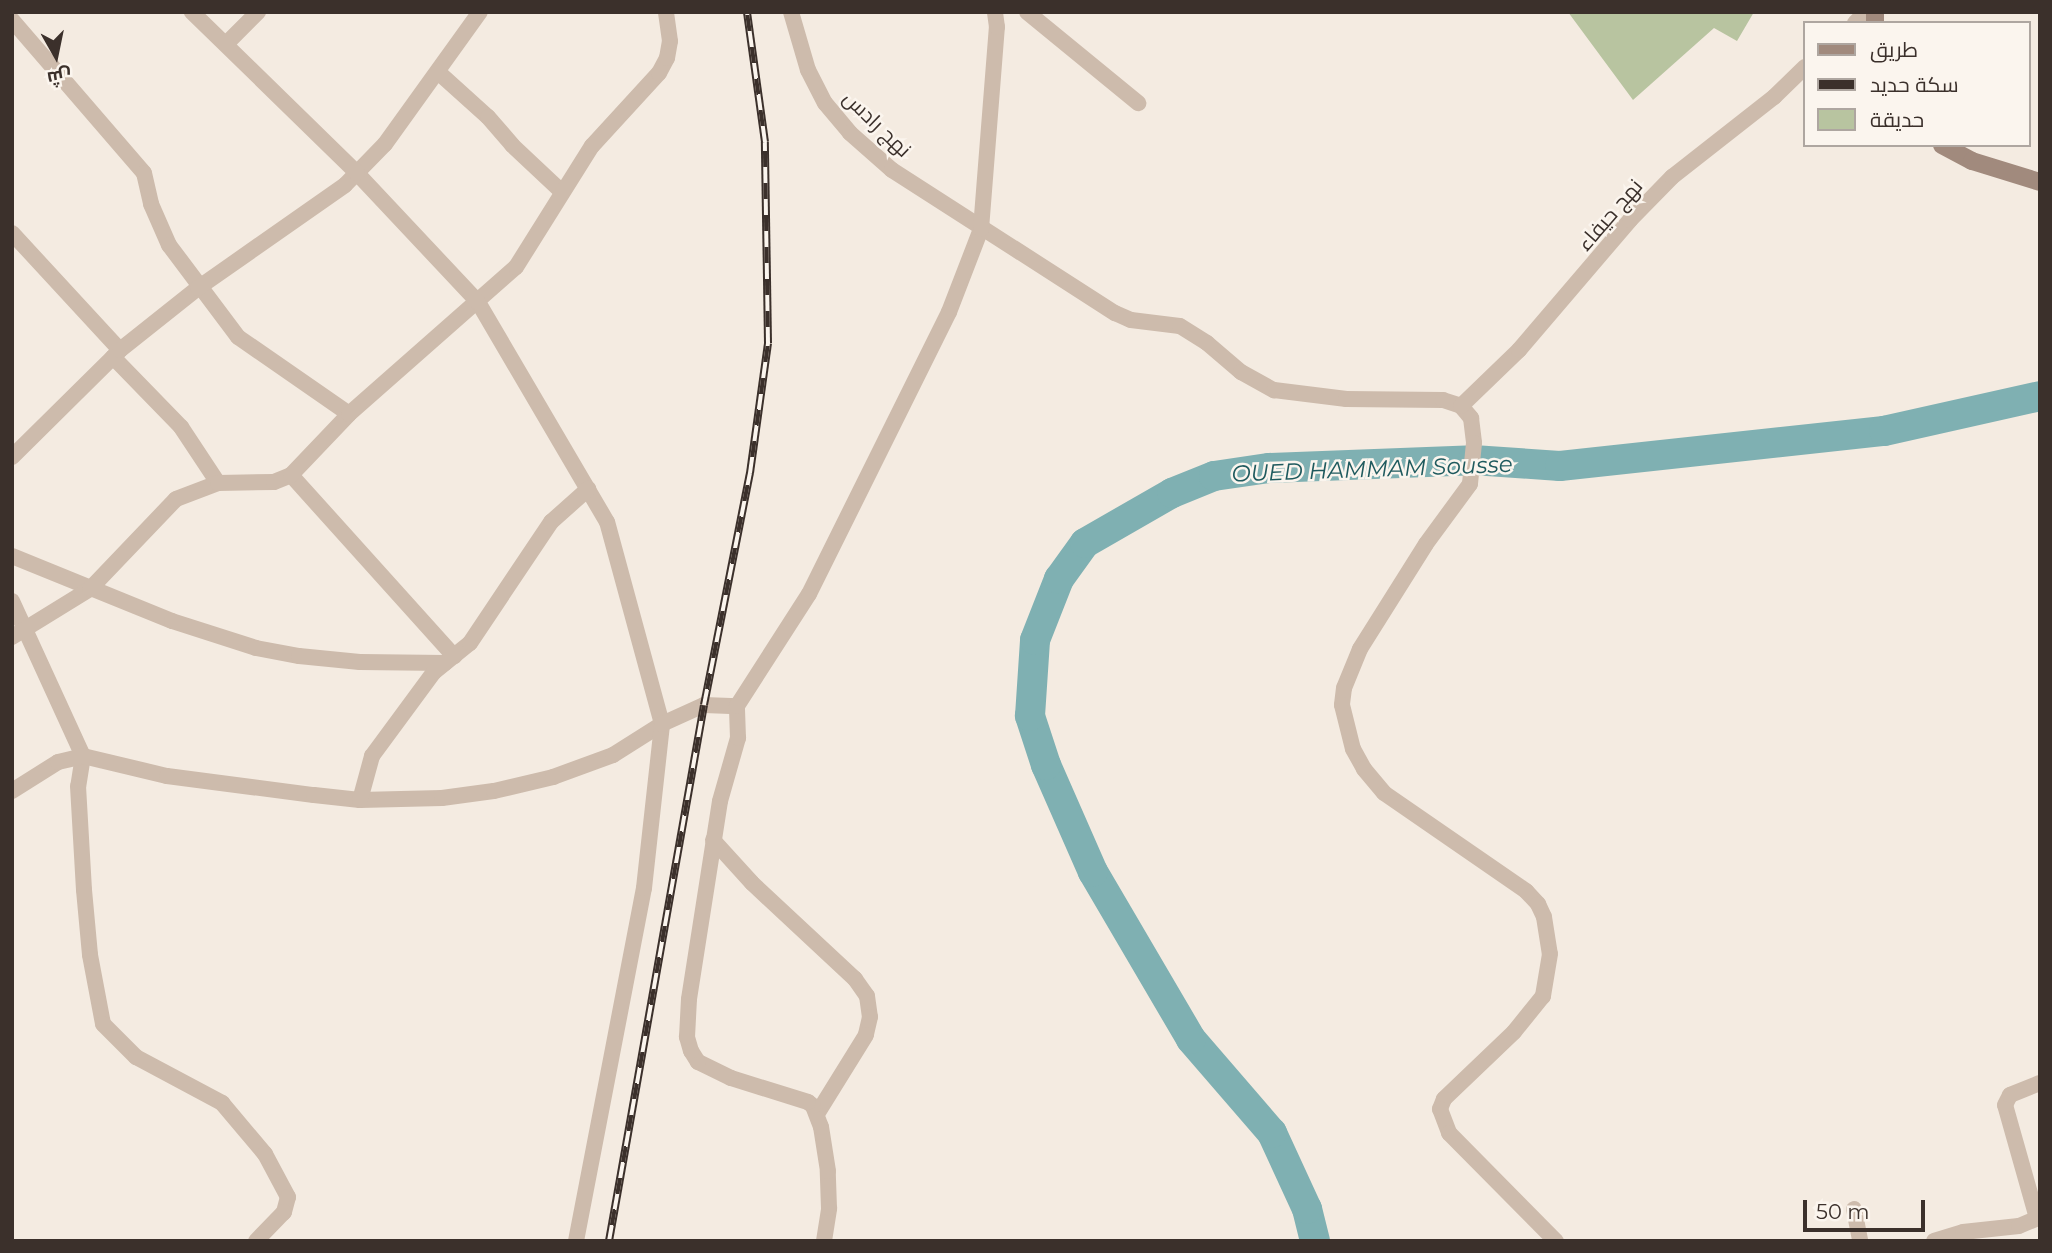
<!DOCTYPE html>
<html>
<head>
<meta charset="utf-8">
<style>
  body { margin:0 }
  #map { position:relative; width:2052px; height:1253px; overflow:hidden; background:#f4ebe1; font-family:Montserrat,Cairo,sans-serif }
  div>[style] { position:absolute }
  [style*='--x'] { left:calc(var(--x)*1px); top:calc(var(--y)*1px); width:calc(var(--w)*1px); rotate:calc(var(--a)*1deg) }
  .green>* { inset:0; background:#b8c4a0 }
  .river>* { height:30px; margin:-15px; padding:0 15px; transform-origin:15px; border-radius:15px; background:#7fb0b2 }
  .street>* { height:16px; margin:-8px; padding:0 8px; transform-origin:8px; border-radius:8px; background:#cdbbac }
  .secondary>* { height:18px; margin:-9px; padding:0 9px; transform-origin:9px; border-radius:9px; background:#a18a7d }
  .rail>* { height:8px; margin-top:-4px; transform-origin:0; background:repeating-linear-gradient(90deg,#fbf5ee 0 16px,#3b302b 0 32px); box-sizing:border-box; border-block:2px solid #3b302b }
  span { translate:-50% -50%; white-space:nowrap; text-align:center; line-height:1.15; -webkit-text-stroke:5px #fbf5ee; paint-order:stroke }
  .street-label { font-size:21px; color:#3b302b }
  .water-label { font-size:23px; color:#1f5a5e; font-style:italic }
  .frame { position:absolute; inset:0; border:14px solid #3b302b; pointer-events:none }
  .legend { position:absolute; left:1803px; top:21px; width:228px; height:126px; box-sizing:border-box; background:#fbf5ee; border:2px solid #aea6a0; margin:0; padding:9px 12px; list-style:none; font-size:21px; color:#3b302b }
  .legend li { display:flex; align-items:center; gap:14px; height:35px }
  .legend b { width:35px; border:2px solid #aea6a0 }
  .north { position:absolute; left:21px; top:21px; width:70px; height:70px; -webkit-text-stroke:5px #fbf5ee; paint-order:stroke; rotate:171deg; font-size:19px; font-weight:700; line-height:28px; text-align:center; color:#3b302b }
  .north::after { content:''; display:block; margin:auto; width:24px; height:32px; background:#3b302b; clip-path:polygon(50% 0,100% 100%,50% 72%,0 100%) }
  .scale { position:absolute; left:1803px; top:1200px; width:122px; height:32px; box-sizing:border-box; border:4px solid #3b302b; border-top:0; padding-left:9px; font-size:21px; line-height:24px; white-space:nowrap; color:#3b302b; -webkit-text-stroke:5px #fbf5ee; paint-order:stroke }
</style>
</head>
<body>
<div id="map">
  <div class="green">
    <i style="clip-path:polygon(1568px 12px,1754px 12px,1737px 41px,1714px 28px,1633px 100px)"></i>
  </div>
  <div class="river">
    <i style="--x:1315;--y:1241;--w:33;--a:-104"></i>
    <i style="--x:1307;--y:1209;--w:84;--a:-114.7"></i>
    <i style="--x:1272;--y:1133;--w:124;--a:-130.8"></i>
    <i style="--x:1191;--y:1039;--w:194;--a:-120.4"></i>
    <i style="--x:1093;--y:872;--w:117;--a:-113.7"></i>
    <i style="--x:1046;--y:765;--w:52;--a:-108.1"></i>
    <i style="--x:1030;--y:716;--w:76;--a:-86.2"></i>
    <i style="--x:1035;--y:640;--w:66;--a:-68.5"></i>
    <i style="--x:1059;--y:579;--w:44;--a:-54.2"></i>
    <i style="--x:1085;--y:543;--w:100;--a:-29.9"></i>
    <i style="--x:1172;--y:493;--w:45;--a:-22"></i>
    <i style="--x:1214;--y:476;--w:56;--a:-8.3"></i>
    <i style="--x:1269;--y:468;--w:204;--a:-2.2"></i>
    <i style="--x:1473;--y:460;--w:87;--a:3.9"></i>
    <i style="--x:1560;--y:466;--w:326;--a:-6.2"></i>
    <i style="--x:1884;--y:431;--w:160;--a:-12.6"></i>
  </div>
  <div class="street">
    <i style="--x:791;--y:12;--w:60;--a:73.7"></i>
    <i style="--x:808;--y:70;--w:37;--a:63"></i>
    <i style="--x:825;--y:103;--w:39;--a:50"></i>
    <i style="--x:850;--y:133;--w:56;--a:41.4"></i>
    <i style="--x:892;--y:170;--w:265;--a:32.7"></i>
    <i style="--x:1115;--y:313;--w:17;--a:24"></i>
    <i style="--x:1131;--y:320;--w:49;--a:7"></i>
    <i style="--x:1180;--y:326;--w:32;--a:32"></i>
    <i style="--x:1207;--y:343;--w:45;--a:40.5"></i>
    <i style="--x:1241;--y:372;--w:38;--a:29"></i>
    <i style="--x:1274;--y:390;--w:73;--a:7.1"></i>
    <i style="--x:1346;--y:399;--w:97;--a:0.6"></i>
    <i style="--x:1443;--y:400;--w:19;--a:18"></i>
    <i style="--x:1461;--y:406;--w:16;--a:50"></i>
    <i style="--x:1471;--y:418;--w:25;--a:83"></i>
    <i style="--x:1474;--y:443;--w:41;--a:95.6"></i>
    <i style="--x:1470;--y:484;--w:74;--a:126.3"></i>
    <i style="--x:1426;--y:544;--w:124;--a:122.2"></i>
    <i style="--x:1360;--y:649;--w:42;--a:112.3"></i>
    <i style="--x:1344;--y:688;--w:17;--a:97"></i>
    <i style="--x:1342;--y:705;--w:45;--a:76"></i>
    <i style="--x:1353;--y:749;--w:23;--a:61"></i>
    <i style="--x:1364;--y:769;--w:31;--a:50"></i>
    <i style="--x:1384;--y:793;--w:173;--a:34.6"></i>
    <i style="--x:1526;--y:891;--w:18;--a:47"></i>
    <i style="--x:1538;--y:904;--w:14;--a:65"></i>
    <i style="--x:1544;--y:917;--w:37;--a:81"></i>
    <i style="--x:1550;--y:954;--w:43;--a:99.5"></i>
    <i style="--x:1543;--y:996;--w:46;--a:128.9"></i>
    <i style="--x:1514;--y:1032;--w:97;--a:136.3"></i>
    <i style="--x:1444;--y:1099;--w:11;--a:112"></i>
    <i style="--x:1440;--y:1109;--w:26;--a:69"></i>
    <i style="--x:1449;--y:1133;--w:152;--a:45.3"></i>
    <i style="--x:1027;--y:12;--w:144;--a:39.3"></i>
    <i style="--x:12;--y:20;--w:202;--a:49.2"></i>
    <i style="--x:144;--y:173;--w:32;--a:77"></i>
    <i style="--x:151;--y:204;--w:45;--a:66.3"></i>
    <i style="--x:169;--y:245;--w:115;--a:53.1"></i>
    <i style="--x:238;--y:337;--w:135;--a:34.7"></i>
    <i style="--x:1855;--y:23;--w:16;--a:-45"></i>
    <i style="--x:227;--y:43;--w:44;--a:-45"></i>
    <i style="--x:438;--y:72;--w:67;--a:42"></i>
    <i style="--x:488;--y:117;--w:37;--a:49"></i>
    <i style="--x:512;--y:145;--w:69;--a:43.2"></i>
    <i style="--x:12;--y:233;--w:159;--a:47.3"></i>
    <i style="--x:113;--y:357;--w:98;--a:45.8"></i>
    <i style="--x:181;--y:427;--w:67;--a:56.5"></i>
    <i style="--x:1461;--y:406;--w:81;--a:-44"></i>
    <i style="--x:1519;--y:350;--w:171;--a:-49.5"></i>
    <i style="--x:1630;--y:220;--w:60;--a:-45.7"></i>
    <i style="--x:1672;--y:177;--w:130;--a:-38.1"></i>
    <i style="--x:1774;--y:97;--w:43;--a:-44.1"></i>
    <i style="--x:12;--y:457;--w:152;--a:-44.7"></i>
    <i style="--x:120;--y:350;--w:100;--a:-38.5"></i>
    <i style="--x:198;--y:288;--w:179;--a:-35"></i>
    <i style="--x:345;--y:185;--w:57;--a:-45.7"></i>
    <i style="--x:385;--y:144;--w:163;--a:-54.3"></i>
    <i style="--x:291;--y:475;--w:244;--a:48"></i>
    <i style="--x:12;--y:556;--w:173;--a:22.1"></i>
    <i style="--x:172;--y:621;--w:88;--a:17.8"></i>
    <i style="--x:256;--y:648;--w:44;--a:10.5"></i>
    <i style="--x:299;--y:656;--w:61;--a:5.6"></i>
    <i style="--x:360;--y:662;--w:85;--a:0.7"></i>
    <i style="--x:12;--y:601;--w:170;--a:65.4"></i>
    <i style="--x:83;--y:756;--w:30;--a:99"></i>
    <i style="--x:78;--y:786;--w:104;--a:86.7"></i>
    <i style="--x:84;--y:890;--w:65;--a:84.7"></i>
    <i style="--x:90;--y:955;--w:70;--a:79.3"></i>
    <i style="--x:103;--y:1024;--w:47;--a:45"></i>
    <i style="--x:136;--y:1057;--w:98;--a:28.1"></i>
    <i style="--x:222;--y:1103;--w:67;--a:49.9"></i>
    <i style="--x:265;--y:1154;--w:49;--a:61.9"></i>
    <i style="--x:288;--y:1197;--w:16;--a:105"></i>
    <i style="--x:284;--y:1212;--w:40;--a:134"></i>
    <i style="--x:12;--y:637;--w:92;--a:-31.6"></i>
    <i style="--x:90;--y:589;--w:124;--a:-46.3"></i>
    <i style="--x:176;--y:499;--w:45;--a:-20.9"></i>
    <i style="--x:218;--y:483;--w:56;--a:-1"></i>
    <i style="--x:274;--y:482;--w:18;--a:-22"></i>
    <i style="--x:291;--y:475;--w:84;--a:-46.4"></i>
    <i style="--x:349;--y:414;--w:222;--a:-41.4"></i>
    <i style="--x:516;--y:267;--w:143;--a:-57.9"></i>
    <i style="--x:592;--y:146;--w:99;--a:-47.5"></i>
    <i style="--x:659;--y:73;--w:17;--a:-62"></i>
    <i style="--x:667;--y:58;--w:17;--a:-80"></i>
    <i style="--x:670;--y:41;--w:29;--a:-98"></i>
    <i style="--x:12;--y:791;--w:54;--a:-32.2"></i>
    <i style="--x:58;--y:762;--w:26;--a:-13"></i>
    <i style="--x:83;--y:756;--w:86;--a:13.4"></i>
    <i style="--x:167;--y:776;--w:148;--a:7.4"></i>
    <i style="--x:314;--y:795;--w:46;--a:6.2"></i>
    <i style="--x:360;--y:800;--w:82;--a:-1.4"></i>
    <i style="--x:442;--y:798;--w:52;--a:-7.7"></i>
    <i style="--x:494;--y:791;--w:61;--a:-13.3"></i>
    <i style="--x:553;--y:777;--w:64;--a:-20.1"></i>
    <i style="--x:613;--y:755;--w:58;--a:-32.3"></i>
    <i style="--x:662;--y:724;--w:209;--a:-105.2"></i>
    <i style="--x:607;--y:522;--w:255;--a:-120.4"></i>
    <i style="--x:478;--y:302;--w:177;--a:-133.2"></i>
    <i style="--x:357;--y:173;--w:231;--a:-135.7"></i>
    <i style="--x:360;--y:800;--w:46;--a:-74.7"></i>
    <i style="--x:372;--y:756;--w:104;--a:-53.6"></i>
    <i style="--x:434;--y:672;--w:46;--a:-38.9"></i>
    <i style="--x:470;--y:643;--w:146;--a:-56.2"></i>
    <i style="--x:551;--y:522;--w:50;--a:-41.7"></i>
    <i style="--x:713;--y:840;--w:58;--a:47.8"></i>
    <i style="--x:752;--y:883;--w:141;--a:43"></i>
    <i style="--x:855;--y:979;--w:21;--a:55"></i>
    <i style="--x:867;--y:996;--w:21;--a:82"></i>
    <i style="--x:870;--y:1017;--w:18;--a:103"></i>
    <i style="--x:866;--y:1035;--w:93;--a:121.8"></i>
    <i style="--x:1854;--y:1209;--w:33;--a:79"></i>
    <i style="--x:2037;--y:1218;--w:117;--a:-105.8"></i>
    <i style="--x:2005;--y:1105;--w:11;--a:-63"></i>
    <i style="--x:2010;--y:1095;--w:32;--a:-22"></i>
    <i style="--x:576;--y:1241;--w:359;--a:-79.1"></i>
    <i style="--x:644;--y:888;--w:165;--a:-83.7"></i>
    <i style="--x:662;--y:724;--w:46;--a:-24.3"></i>
    <i style="--x:704;--y:705;--w:33;--a:2"></i>
    <i style="--x:824;--y:1241;--w:33;--a:-81"></i>
    <i style="--x:829;--y:1208;--w:37;--a:-92"></i>
    <i style="--x:828;--y:1171;--w:45;--a:-99"></i>
    <i style="--x:821;--y:1127;--w:22;--a:-111"></i>
    <i style="--x:813;--y:1106;--w:6;--a:-141"></i>
    <i style="--x:808;--y:1102;--w:81;--a:-162.7"></i>
    <i style="--x:731;--y:1078;--w:37;--a:-154"></i>
    <i style="--x:698;--y:1062;--w:13;--a:-122"></i>
    <i style="--x:691;--y:1051;--w:15;--a:-106"></i>
    <i style="--x:687;--y:1037;--w:38;--a:-87"></i>
    <i style="--x:689;--y:999;--w:200;--a:-81.1"></i>
    <i style="--x:720;--y:801;--w:66;--a:-74.1"></i>
    <i style="--x:738;--y:738;--w:32;--a:-92"></i>
    <i style="--x:737;--y:706;--w:133;--a:-57.3"></i>
    <i style="--x:809;--y:594;--w:315;--a:-63.6"></i>
    <i style="--x:949;--y:312;--w:89;--a:-68.9"></i>
    <i style="--x:981;--y:229;--w:203;--a:-85.5"></i>
    <i style="--x:997;--y:27;--w:15;--a:-98"></i>
    <i style="--x:1934;--y:1241;--w:30;--a:-17"></i>
    <i style="--x:1963;--y:1232;--w:56;--a:-6.1"></i>
    <i style="--x:2019;--y:1226;--w:23;--a:-23"></i>
  </div>
  <div class="secondary">
    <i style="--x:1875;--y:23;--w:11;--a:-90"></i>
    <i style="--x:1942;--y:145;--w:34;--a:28"></i>
    <i style="--x:1972;--y:161;--w:71;--a:17.2"></i>
  </div>
  <div class="rail">
    <i style="--x:609;--y:1241;--w:544;--a:-79.95"></i>
    <i style="--x:704;--y:705;--w:237;--a:-78.8"></i>
    <i style="--x:750;--y:473;--w:131;--a:-82.1"></i>
    <i style="--x:768;--y:343;--w:201;--a:-90.9"></i>
    <i style="--x:765;--y:142;--w:131;--a:-97.9"></i>
  </div>
  <div class="street-label">
    <span style="left:877px;top:124px;rotate:44deg">نهج رادس</span>
    <span style="left:1610px;top:215px;rotate:-49deg">نهج حيفاء</span>
  </div>
  <div class="water-label">
    <span style="left:1372px;top:469px;rotate:-2deg">OUED HAMMAM Sousse</span>
  </div>
  <div class="frame"></div>
  <ul class="legend">
  <li><b style="height:9px;background:#a18a7d"></b>طريق</li>
  <li><b style="height:9px;background:#3b302b"></b>سكة حديد</li>
  <li><b style="height:19px;background:#b8c4a0"></b>حديقة</li>
  </ul>
  <div class="north">ش</div>
  <div class="scale">50 m</div>
</div>
</body>
</html>
